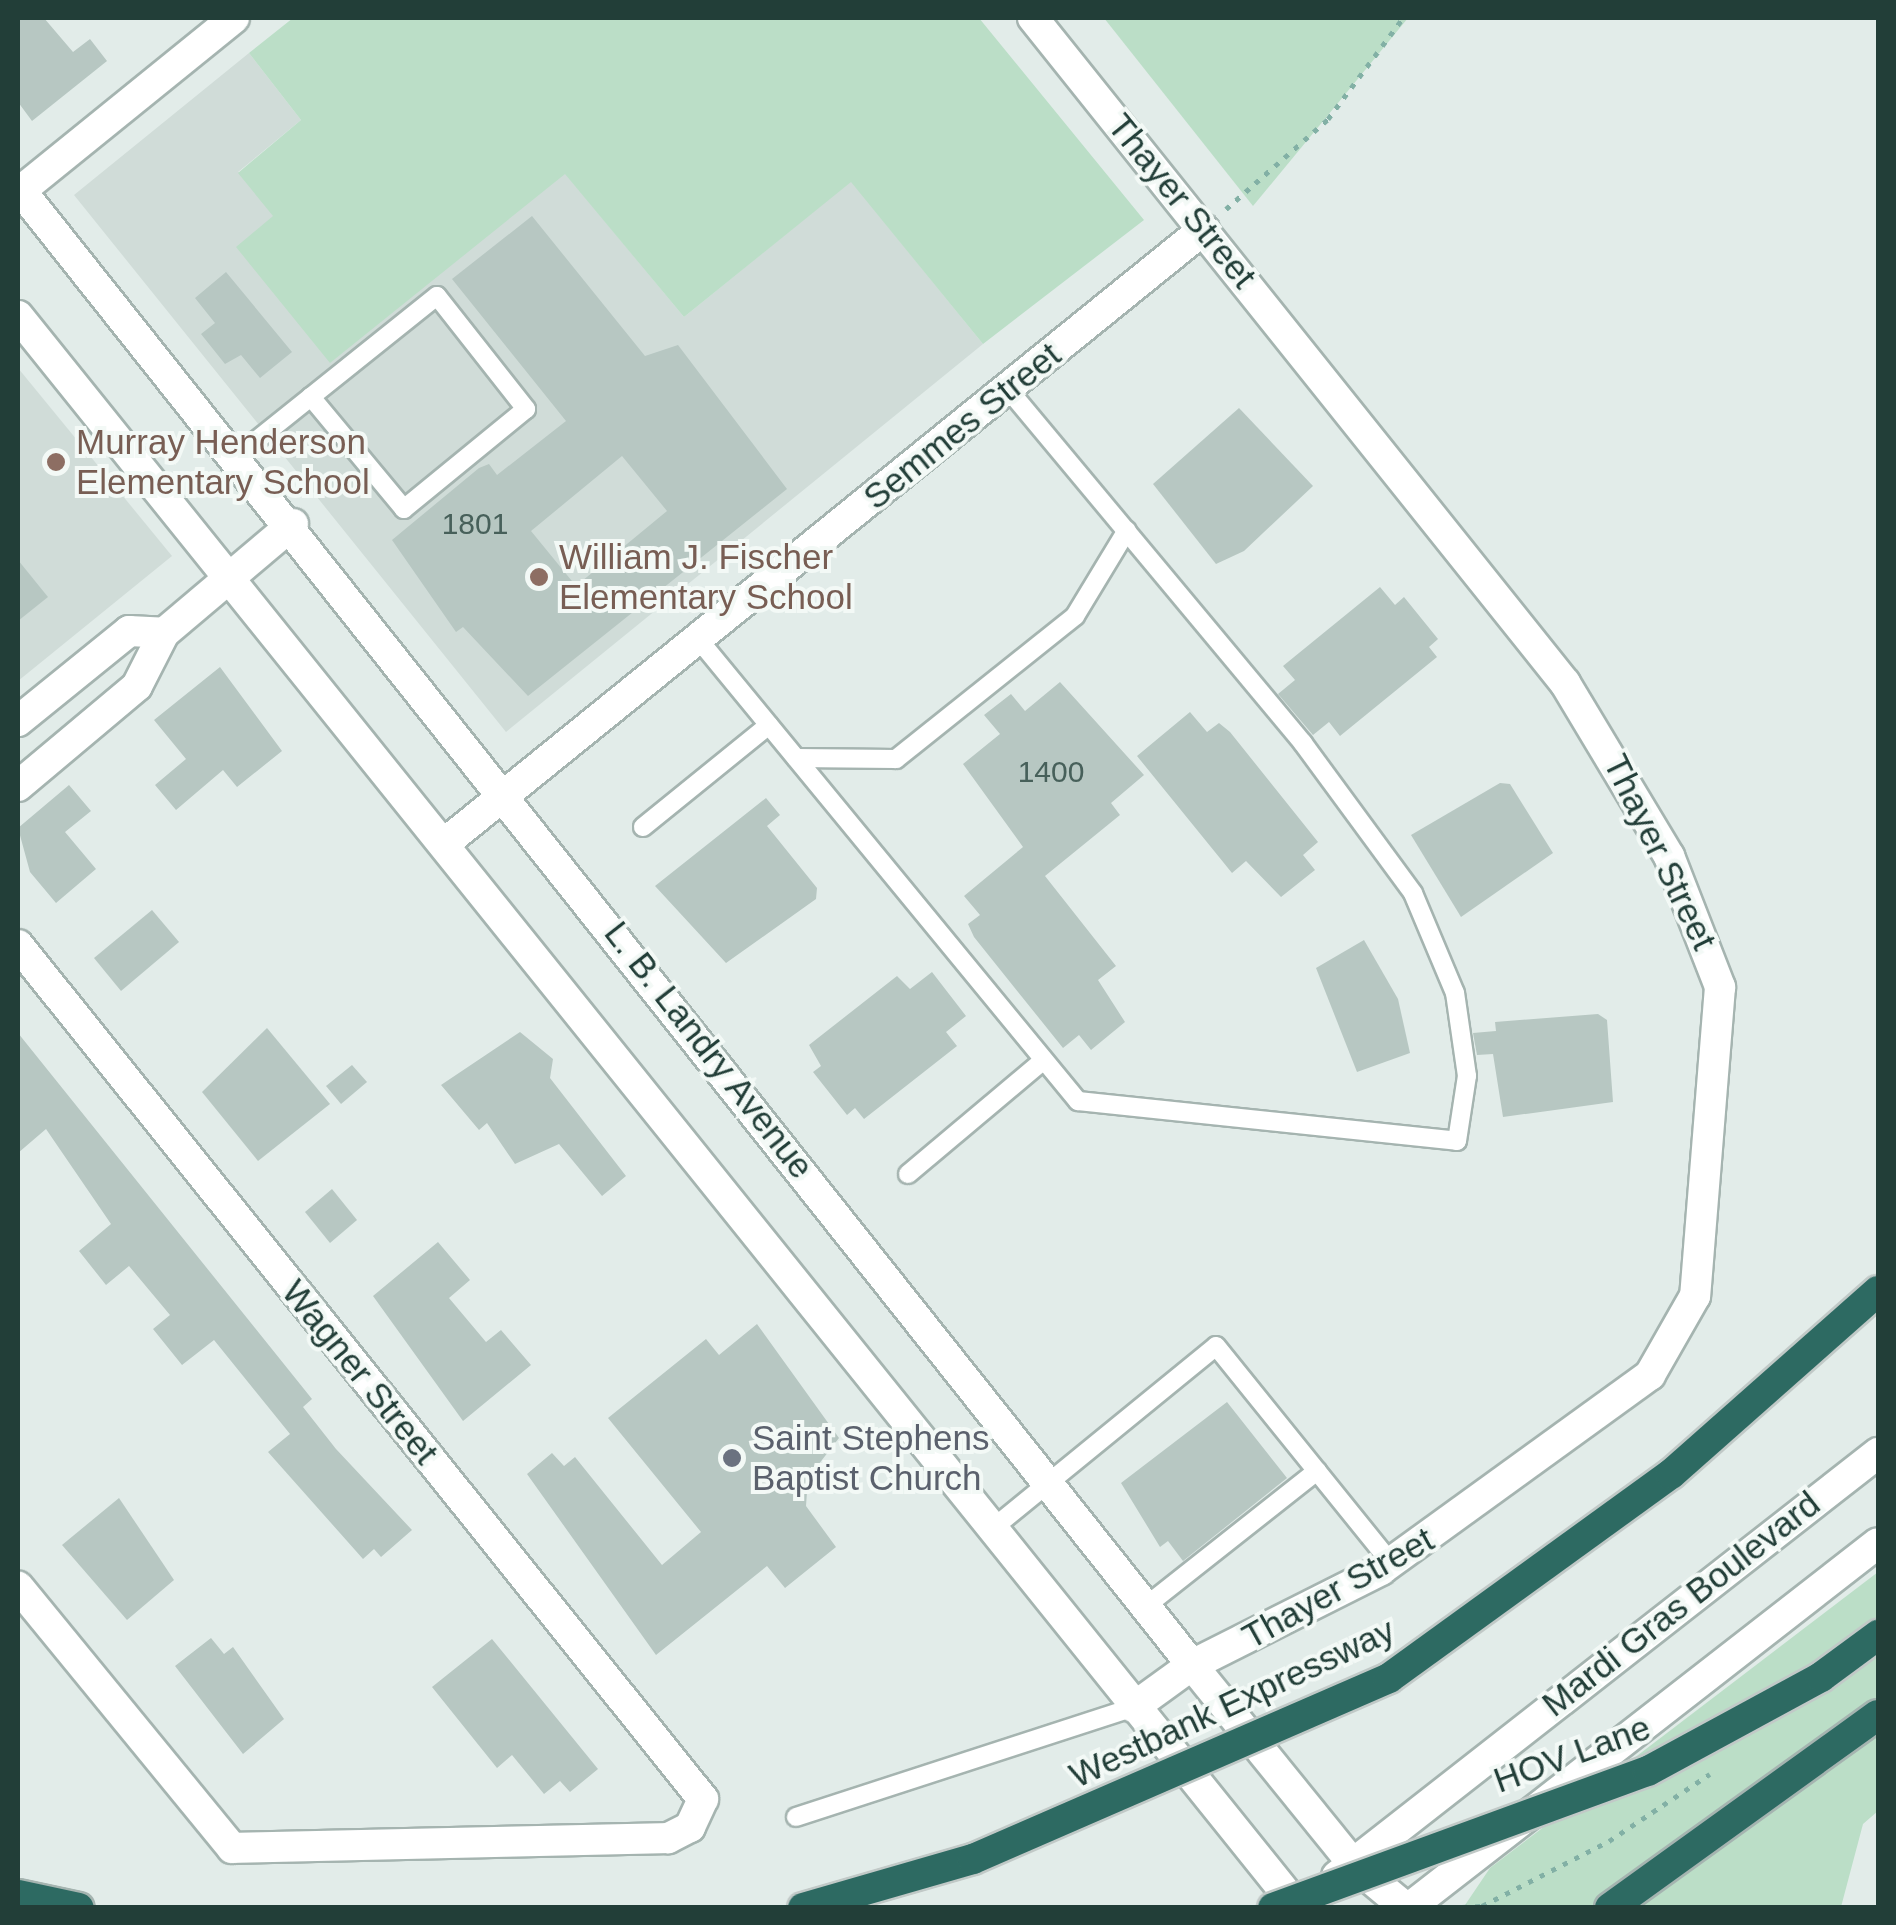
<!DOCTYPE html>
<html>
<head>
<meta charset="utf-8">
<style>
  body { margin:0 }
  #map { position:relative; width:1896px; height:1925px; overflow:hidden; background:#e2ece9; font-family:Arial,sans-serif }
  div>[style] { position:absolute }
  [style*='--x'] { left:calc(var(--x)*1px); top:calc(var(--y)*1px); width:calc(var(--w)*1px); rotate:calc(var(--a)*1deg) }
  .built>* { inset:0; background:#d0dcd8 }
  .green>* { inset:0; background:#bbdec7 }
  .building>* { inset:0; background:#b7c7c2 }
  .path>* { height:5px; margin-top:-2.5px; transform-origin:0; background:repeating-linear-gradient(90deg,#82b0a5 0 5px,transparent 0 13px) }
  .roads { filter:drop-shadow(2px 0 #a5b4b0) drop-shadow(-2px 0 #a5b4b0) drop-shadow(0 2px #a5b4b0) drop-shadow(0 -2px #a5b4b0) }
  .lane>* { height:18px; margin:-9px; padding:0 9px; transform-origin:9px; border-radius:9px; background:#fff }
  .street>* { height:30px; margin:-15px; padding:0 15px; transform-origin:15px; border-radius:15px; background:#fff }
  .secondary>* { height:30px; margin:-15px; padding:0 15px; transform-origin:15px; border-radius:15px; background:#fff }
  .highway>* { height:30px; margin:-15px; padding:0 15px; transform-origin:15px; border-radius:15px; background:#2d6a62 }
  .bridges { filter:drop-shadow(2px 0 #c1c9c7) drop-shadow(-2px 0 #c1c9c7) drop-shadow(0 2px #c1c9c7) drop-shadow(0 -2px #c1c9c7) }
  .highway-bridge>* { height:30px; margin:-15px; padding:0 15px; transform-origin:15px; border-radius:15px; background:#2d6a62 }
  .dots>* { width:28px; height:28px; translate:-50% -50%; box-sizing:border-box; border:5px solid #f3f9f6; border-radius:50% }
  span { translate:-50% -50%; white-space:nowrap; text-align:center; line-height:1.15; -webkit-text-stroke:8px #f3f9f6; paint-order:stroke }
  .number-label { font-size:30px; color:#47605a }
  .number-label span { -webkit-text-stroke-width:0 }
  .street-label { font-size:35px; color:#223e38 }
  .education-label { font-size:35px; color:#785e54 }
  .left { translate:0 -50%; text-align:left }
  .worship-label { font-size:35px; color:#5b616d }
  .frame { position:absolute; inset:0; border:20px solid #223e38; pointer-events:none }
</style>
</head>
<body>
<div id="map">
  <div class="built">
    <i style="clip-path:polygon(249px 53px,301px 120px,238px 172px,565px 173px,684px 317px,851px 181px,983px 344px,506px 732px,74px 195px)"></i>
    <i style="clip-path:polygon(18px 368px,172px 556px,18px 681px)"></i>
  </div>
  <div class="green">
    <i style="clip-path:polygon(293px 18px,979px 18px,1144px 220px,983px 344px,851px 182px,684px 317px,565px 174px,330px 363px,236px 247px,273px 216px,238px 173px,301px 120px,249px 53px)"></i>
    <i style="clip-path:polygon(1104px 18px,1408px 18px,1253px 206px)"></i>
    <i style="clip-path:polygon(1878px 1572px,1878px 1811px,1863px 1824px,1841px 1907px,1463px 1908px,1490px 1868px)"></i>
  </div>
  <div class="building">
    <i style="clip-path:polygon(18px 18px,44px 18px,73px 52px,90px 39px,107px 61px,32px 121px,18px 102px)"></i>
    <i style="clip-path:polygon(evenodd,532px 216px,645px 356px,678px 345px,787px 489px,528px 696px,463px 627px,456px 632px,392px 540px,479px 468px,489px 464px,497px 475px,566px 421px,452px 279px,532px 216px,622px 456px,667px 511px,576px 586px,531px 531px,622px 456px)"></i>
    <i style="clip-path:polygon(226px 272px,292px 352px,260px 378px,241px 355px,225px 364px,201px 334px,215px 323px,195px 298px)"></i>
    <i style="clip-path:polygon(1239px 408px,1313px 486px,1244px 551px,1216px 564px,1153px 484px)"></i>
    <i style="clip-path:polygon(18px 560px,48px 597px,18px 621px)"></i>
    <i style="clip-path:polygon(1380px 587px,1395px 605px,1404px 597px,1438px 639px,1429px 647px,1437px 657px,1340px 736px,1329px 722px,1313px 735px,1278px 694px,1295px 680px,1283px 666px)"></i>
    <i style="clip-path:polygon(220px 667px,282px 751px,237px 787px,223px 770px,176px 810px,155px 785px,186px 759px,154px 720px)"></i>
    <i style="clip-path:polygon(1060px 682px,1144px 775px,1111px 803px,1120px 815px,1045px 876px,1116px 966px,1098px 980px,1125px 1022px,1091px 1050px,1079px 1035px,1063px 1048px,974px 937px,968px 924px,980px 915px,964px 896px,1023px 847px,963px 764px,1000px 734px,984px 715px,1011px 694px,1025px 711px)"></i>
    <i style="clip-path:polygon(1190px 712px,1207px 732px,1219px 723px,1230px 732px,1318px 842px,1303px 855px,1315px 870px,1281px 897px,1246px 861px,1232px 873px,1137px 756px)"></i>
    <i style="clip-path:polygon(1500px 783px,1510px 784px,1553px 853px,1461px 917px,1411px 835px)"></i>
    <i style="clip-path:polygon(69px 785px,91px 811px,65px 832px,96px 869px,56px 903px,30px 872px,18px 828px)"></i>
    <i style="clip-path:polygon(766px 798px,780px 815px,767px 826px,817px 888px,816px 899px,726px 963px,655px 886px)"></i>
    <i style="clip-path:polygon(152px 910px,179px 942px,121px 991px,94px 958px)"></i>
    <i style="clip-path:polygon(1364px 940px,1398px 999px,1410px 1053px,1357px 1072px,1316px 968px)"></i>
    <i style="clip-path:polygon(932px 972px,966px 1016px,946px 1032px,957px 1046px,864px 1119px,855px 1108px,847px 1115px,813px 1072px,821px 1066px,809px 1045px,897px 976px,910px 989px)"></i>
    <i style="clip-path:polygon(1598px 1014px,1607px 1020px,1613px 1102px,1503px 1117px,1493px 1054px,1477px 1055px,1473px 1033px,1496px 1031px,1495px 1022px)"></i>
    <i style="clip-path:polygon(267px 1028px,330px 1104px,258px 1161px,202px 1092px)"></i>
    <i style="clip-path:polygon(520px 1032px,553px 1059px,550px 1078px,626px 1176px,602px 1196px,559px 1144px,515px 1164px,487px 1123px,479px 1130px,441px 1085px)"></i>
    <i style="clip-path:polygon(18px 1033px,312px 1399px,303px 1407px,336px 1449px,412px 1530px,381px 1557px,374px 1549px,363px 1559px,268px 1452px,290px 1434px,214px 1340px,182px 1365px,153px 1329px,170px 1315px,129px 1266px,106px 1285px,79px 1251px,111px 1224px,46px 1129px,18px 1153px)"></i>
    <i style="clip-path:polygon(352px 1065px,367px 1082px,341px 1104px,326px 1086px)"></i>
    <i style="clip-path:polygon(332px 1189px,357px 1220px,330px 1243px,305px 1212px)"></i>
    <i style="clip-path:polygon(438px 1242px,470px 1280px,449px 1298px,486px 1342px,501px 1330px,531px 1365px,463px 1421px,373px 1296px)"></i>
    <i style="clip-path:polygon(757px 1324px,839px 1438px,808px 1478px,806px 1506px,836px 1547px,785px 1588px,767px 1566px,656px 1655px,527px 1474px,552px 1453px,564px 1466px,575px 1457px,662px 1565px,701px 1532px,608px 1418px,706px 1339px,719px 1355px)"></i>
    <i style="clip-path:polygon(1227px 1402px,1287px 1478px,1183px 1561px,1168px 1541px,1160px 1547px,1121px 1483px)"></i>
    <i style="clip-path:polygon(119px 1498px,174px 1580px,127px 1620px,62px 1545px)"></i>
    <i style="clip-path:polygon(211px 1638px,224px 1654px,233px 1647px,284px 1719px,243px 1754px,175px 1666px)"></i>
    <i style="clip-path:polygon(492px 1639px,598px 1769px,570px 1792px,560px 1781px,544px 1794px,512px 1755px,497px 1768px,432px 1687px)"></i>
  </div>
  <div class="path">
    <i style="--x:1226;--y:209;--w:136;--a:-41.4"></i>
    <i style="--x:1328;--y:119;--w:126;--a:-53.4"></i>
    <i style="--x:1462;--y:1907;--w:20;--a:-3"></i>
    <i style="--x:1482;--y:1906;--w:143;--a:-27.1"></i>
    <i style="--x:1609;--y:1841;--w:121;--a:-33.6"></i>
  </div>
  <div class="roads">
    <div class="lane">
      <i style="--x:237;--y:456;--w:256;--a:-38.7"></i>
      <i style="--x:437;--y:296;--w:144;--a:51.8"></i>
      <i style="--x:526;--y:409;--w:158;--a:140.7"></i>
      <i style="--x:404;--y:509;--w:146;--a:-129.7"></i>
      <i style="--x:699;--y:640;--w:597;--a:50.58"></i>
      <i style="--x:1078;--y:1101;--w:381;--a:6"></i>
      <i style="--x:1457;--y:1141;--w:66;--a:-81.3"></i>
      <i style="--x:1467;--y:1076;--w:84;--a:-98.2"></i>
      <i style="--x:1455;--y:993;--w:108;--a:-112.8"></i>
      <i style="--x:1413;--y:893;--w:186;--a:-126.3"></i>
      <i style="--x:1303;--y:743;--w:462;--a:-129.8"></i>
      <i style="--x:796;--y:758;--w:100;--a:0.6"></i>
      <i style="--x:896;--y:759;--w:229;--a:-38.6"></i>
      <i style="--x:1075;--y:616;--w:100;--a:-58.8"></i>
      <i style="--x:643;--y:827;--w:162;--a:-39"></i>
      <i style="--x:908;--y:1174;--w:177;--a:-40"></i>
      <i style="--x:992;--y:1529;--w:289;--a:-39.2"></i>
      <i style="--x:1216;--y:1346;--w:279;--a:51.1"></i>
      <i style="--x:1146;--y:1606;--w:218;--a:-38.3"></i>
      <i style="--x:796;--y:1817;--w:355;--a:-18"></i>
    </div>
    <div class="street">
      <i style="--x:1033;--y:18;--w:852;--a:51.34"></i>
      <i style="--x:1565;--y:683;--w:202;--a:59"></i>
      <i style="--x:1669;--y:856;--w:141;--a:68.7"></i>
      <i style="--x:1720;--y:987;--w:310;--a:94.6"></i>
      <i style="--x:1695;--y:1296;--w:91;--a:119.7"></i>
      <i style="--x:1650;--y:1375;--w:332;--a:144.1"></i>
      <i style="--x:1381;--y:1570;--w:212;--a:153.3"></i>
      <i style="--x:1192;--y:1665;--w:72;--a:144.1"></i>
      <i style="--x:18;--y:193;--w:278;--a:-39"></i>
      <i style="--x:18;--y:721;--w:143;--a:-39"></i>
      <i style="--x:129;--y:631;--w:35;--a:3"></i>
      <i style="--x:18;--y:786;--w:155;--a:-40"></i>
      <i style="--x:137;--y:686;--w:59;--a:-63"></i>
      <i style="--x:164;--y:633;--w:169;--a:-40.2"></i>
      <i style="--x:445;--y:843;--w:976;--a:-38.97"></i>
      <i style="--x:18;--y:945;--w:1095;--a:51.27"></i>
      <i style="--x:703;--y:1799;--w:31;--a:115"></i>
      <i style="--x:690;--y:1827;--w:25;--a:153"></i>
      <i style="--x:668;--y:1838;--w:436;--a:178.7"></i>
      <i style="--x:232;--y:1848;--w:338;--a:-129.3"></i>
    </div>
    <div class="secondary">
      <i style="--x:18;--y:187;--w:1888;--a:51.54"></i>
      <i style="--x:1192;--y:1665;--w:256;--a:51"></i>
      <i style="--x:1353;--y:1864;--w:69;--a:39.7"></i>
      <i style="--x:18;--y:316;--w:2043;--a:51.2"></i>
      <i style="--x:1337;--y:1876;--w:687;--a:-38.02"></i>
      <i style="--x:1409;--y:1908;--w:594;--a:-37.89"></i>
    </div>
    <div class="highway">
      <i style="--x:18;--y:1895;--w:62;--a:12"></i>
      <i style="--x:1610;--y:1908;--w:330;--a:-35.8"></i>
    </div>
  </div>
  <div class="bridges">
    <div class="highway-bridge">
      <i style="--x:803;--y:1908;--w:177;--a:-16.1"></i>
      <i style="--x:973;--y:1859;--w:454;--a:-23.5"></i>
      <i style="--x:1389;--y:1678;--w:348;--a:-35.9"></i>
      <i style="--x:1671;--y:1474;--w:276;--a:-41.5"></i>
      <i style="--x:1273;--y:1908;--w:399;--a:-20.1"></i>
      <i style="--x:1648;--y:1771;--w:197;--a:-28.5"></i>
      <i style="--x:1821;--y:1677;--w:71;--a:-36.4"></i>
    </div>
  </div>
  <div class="dots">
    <i style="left:56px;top:462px;background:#8d6e63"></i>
    <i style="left:539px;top:577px;background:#8d6e63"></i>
    <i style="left:732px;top:1458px;background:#6b7280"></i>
  </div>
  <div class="number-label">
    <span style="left:475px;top:524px">1801</span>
    <span style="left:1051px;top:772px">1400</span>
  </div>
  <div class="street-label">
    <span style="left:1182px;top:201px;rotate:51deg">Thayer Street</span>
    <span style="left:962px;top:426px;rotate:-39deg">Semmes Street</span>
    <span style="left:1660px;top:852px;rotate:64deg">Thayer Street</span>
    <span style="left:709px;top:1050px;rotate:52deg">L. B. Landry Avenue</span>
    <span style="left:360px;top:1372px;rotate:51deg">Wagner Street</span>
    <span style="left:1338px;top:1588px;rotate:-29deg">Thayer Street</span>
    <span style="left:1681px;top:1604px;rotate:-38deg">Mardi Gras Boulevard</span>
    <span style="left:1232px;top:1703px;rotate:-25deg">Westbank Expressway</span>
    <span style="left:1572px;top:1754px;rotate:-20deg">HOV Lane</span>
  </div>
  <div class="education-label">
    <span class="left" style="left:76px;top:462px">Murray Henderson<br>Elementary School</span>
    <span class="left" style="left:559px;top:577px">William J. Fischer<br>Elementary School</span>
  </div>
  <div class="worship-label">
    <span class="left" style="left:752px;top:1458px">Saint Stephens<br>Baptist Church</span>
  </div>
  <div class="frame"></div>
</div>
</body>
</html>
